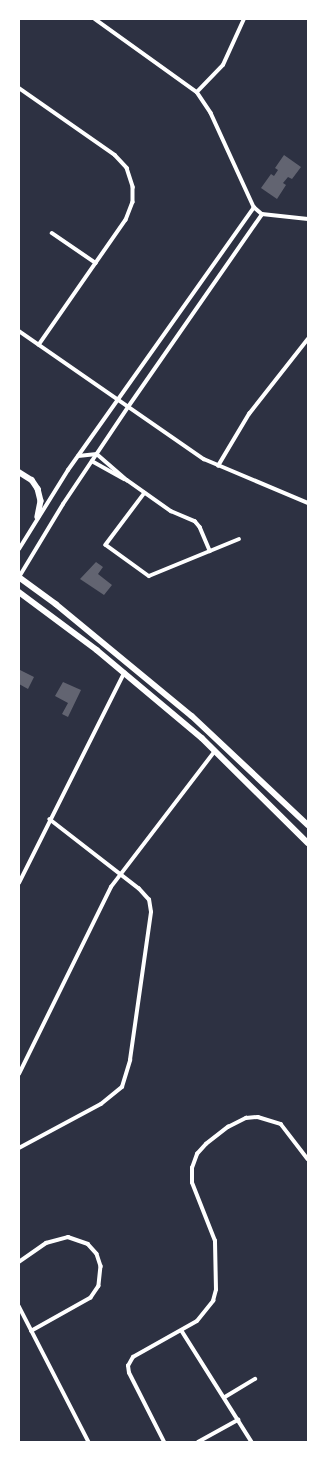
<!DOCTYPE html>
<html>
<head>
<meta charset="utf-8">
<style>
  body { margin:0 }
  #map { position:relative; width:327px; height:1461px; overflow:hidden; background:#2d3142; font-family:"Titillium Web",sans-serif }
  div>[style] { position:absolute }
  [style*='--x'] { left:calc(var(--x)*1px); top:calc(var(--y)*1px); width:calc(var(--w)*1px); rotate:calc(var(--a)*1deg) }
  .building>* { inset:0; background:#626471 }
  .minor>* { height:3.5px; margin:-1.75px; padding:0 1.75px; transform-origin:1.75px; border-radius:1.75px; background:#fff }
  .tertiary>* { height:4px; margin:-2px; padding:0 2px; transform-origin:2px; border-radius:2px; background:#fff }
  .trunk>* { height:5.5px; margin:-2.75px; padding:0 2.75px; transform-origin:2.75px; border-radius:2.75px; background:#fff }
  span { translate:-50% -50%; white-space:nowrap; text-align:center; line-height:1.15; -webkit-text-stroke:3.5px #fff; paint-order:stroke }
  .frame { position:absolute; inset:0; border:20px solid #fff; pointer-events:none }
</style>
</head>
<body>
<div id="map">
  <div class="building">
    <i style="clip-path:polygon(284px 155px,301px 167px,292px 179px,288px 177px,283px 183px,286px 185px,277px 199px,261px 188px,271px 174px,274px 176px,278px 170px,275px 168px)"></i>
    <i style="clip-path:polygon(96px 562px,103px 567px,98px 574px,112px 585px,104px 595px,80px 579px)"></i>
    <i style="clip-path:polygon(20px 670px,34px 677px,28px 689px,19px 684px)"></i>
    <i style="clip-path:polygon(63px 682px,81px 690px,68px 717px,62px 714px,68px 703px,55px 696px)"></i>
  </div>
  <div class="minor">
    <i style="--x:95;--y:19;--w:125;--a:35.6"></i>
    <i style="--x:197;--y:92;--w:25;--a:56"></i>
    <i style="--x:211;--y:113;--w:103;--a:65.4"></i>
    <i style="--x:254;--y:207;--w:11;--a:41"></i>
    <i style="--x:262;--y:214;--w:46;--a:6.2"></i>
    <i style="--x:19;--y:88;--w:117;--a:34.9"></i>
    <i style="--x:115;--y:155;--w:18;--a:47"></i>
    <i style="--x:127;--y:168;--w:20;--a:72"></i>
    <i style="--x:133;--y:187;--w:15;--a:90"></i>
    <i style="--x:133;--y:202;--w:19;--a:111"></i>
    <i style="--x:126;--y:220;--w:152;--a:124.8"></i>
    <i style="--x:197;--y:92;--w:37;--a:-46"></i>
    <i style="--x:223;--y:65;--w:51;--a:-65.5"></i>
    <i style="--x:52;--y:233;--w:53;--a:34.3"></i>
    <i style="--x:19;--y:331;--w:225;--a:34.7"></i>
    <i style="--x:204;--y:459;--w:113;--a:22.9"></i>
    <i style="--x:97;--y:454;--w:40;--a:41"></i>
    <i style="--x:127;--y:480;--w:54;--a:35.2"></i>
    <i style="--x:171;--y:511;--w:26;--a:23"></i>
    <i style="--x:195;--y:521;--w:8;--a:50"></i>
    <i style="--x:200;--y:527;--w:26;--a:67"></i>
    <i style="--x:92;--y:461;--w:37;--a:29"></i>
    <i style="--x:218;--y:466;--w:61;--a:-59.2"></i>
    <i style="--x:249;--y:414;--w:95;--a:-51.8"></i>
    <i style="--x:145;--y:493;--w:65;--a:126.9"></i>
    <i style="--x:106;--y:545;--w:53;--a:35.8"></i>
    <i style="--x:149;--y:576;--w:97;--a:-22.3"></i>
    <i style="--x:19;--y:883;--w:235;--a:-63.4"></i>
    <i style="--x:19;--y:1074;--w:208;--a:-63.8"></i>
    <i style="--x:111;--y:887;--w:171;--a:-52.6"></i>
    <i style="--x:19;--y:1148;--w:93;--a:-28.2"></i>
    <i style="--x:101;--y:1104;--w:27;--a:-39"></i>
    <i style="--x:122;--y:1087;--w:28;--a:-73"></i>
    <i style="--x:130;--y:1060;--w:149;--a:-81.9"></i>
    <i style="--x:151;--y:912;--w:12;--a:-99"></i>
    <i style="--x:149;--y:900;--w:15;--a:-132"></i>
    <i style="--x:139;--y:889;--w:113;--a:-142.2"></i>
    <i style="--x:19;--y:1262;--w:33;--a:-35"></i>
    <i style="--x:46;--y:1243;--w:23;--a:-15"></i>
    <i style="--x:68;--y:1237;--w:21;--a:19"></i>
    <i style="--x:88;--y:1244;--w:13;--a:48"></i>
    <i style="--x:97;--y:1254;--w:13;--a:72"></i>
    <i style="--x:101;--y:1266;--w:20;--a:96"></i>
    <i style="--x:99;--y:1286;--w:14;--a:124"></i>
    <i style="--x:91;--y:1298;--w:68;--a:150.8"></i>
    <i style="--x:19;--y:1306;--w:153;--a:62.8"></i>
    <i style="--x:182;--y:1331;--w:131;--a:57.8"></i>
    <i style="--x:225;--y:1397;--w:35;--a:-31"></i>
    <i style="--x:164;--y:1442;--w:77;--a:-116.9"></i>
    <i style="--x:129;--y:1373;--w:7;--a:-98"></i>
    <i style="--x:128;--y:1366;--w:10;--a:-61"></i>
    <i style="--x:133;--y:1357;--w:73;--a:-29.4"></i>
    <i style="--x:197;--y:1321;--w:26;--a:-51"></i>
    <i style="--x:213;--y:1301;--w:11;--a:-75"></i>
    <i style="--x:216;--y:1290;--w:49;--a:-91.2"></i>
    <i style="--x:215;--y:1241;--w:62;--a:-111.6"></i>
    <i style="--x:192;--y:1183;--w:15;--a:-90"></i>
    <i style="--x:192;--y:1168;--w:15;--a:-70"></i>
    <i style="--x:197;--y:1154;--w:13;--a:-48"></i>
    <i style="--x:206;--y:1144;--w:28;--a:-38"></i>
    <i style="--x:228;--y:1127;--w:20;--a:-27"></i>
    <i style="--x:246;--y:1118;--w:12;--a:-5"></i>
    <i style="--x:258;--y:1117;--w:24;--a:17"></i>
    <i style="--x:281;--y:1124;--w:44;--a:52.4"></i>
    <i style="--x:198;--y:1442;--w:46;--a:-28.8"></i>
  </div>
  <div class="tertiary">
    <i style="--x:78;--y:456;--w:19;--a:-6"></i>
    <i style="--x:19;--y:549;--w:93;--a:-58.2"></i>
    <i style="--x:68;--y:470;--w:322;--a:-54.7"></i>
    <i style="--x:19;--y:577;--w:85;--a:-58.9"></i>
    <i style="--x:63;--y:504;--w:117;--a:-56.2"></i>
    <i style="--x:128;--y:407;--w:235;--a:-55.2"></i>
  </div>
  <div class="trunk">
    <i style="--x:19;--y:472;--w:15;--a:32"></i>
    <i style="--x:32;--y:480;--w:11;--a:56"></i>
    <i style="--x:38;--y:489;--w:12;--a:76"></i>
    <i style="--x:41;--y:501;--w:16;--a:101"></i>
    <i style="--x:19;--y:577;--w:46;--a:36.1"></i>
    <i style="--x:56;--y:604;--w:176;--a:39.5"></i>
    <i style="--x:192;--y:716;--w:159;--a:43.2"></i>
    <i style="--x:19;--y:592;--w:97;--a:36.6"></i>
    <i style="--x:97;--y:650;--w:137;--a:40"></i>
    <i style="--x:202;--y:738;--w:149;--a:44.7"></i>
  </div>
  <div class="frame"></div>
</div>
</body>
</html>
